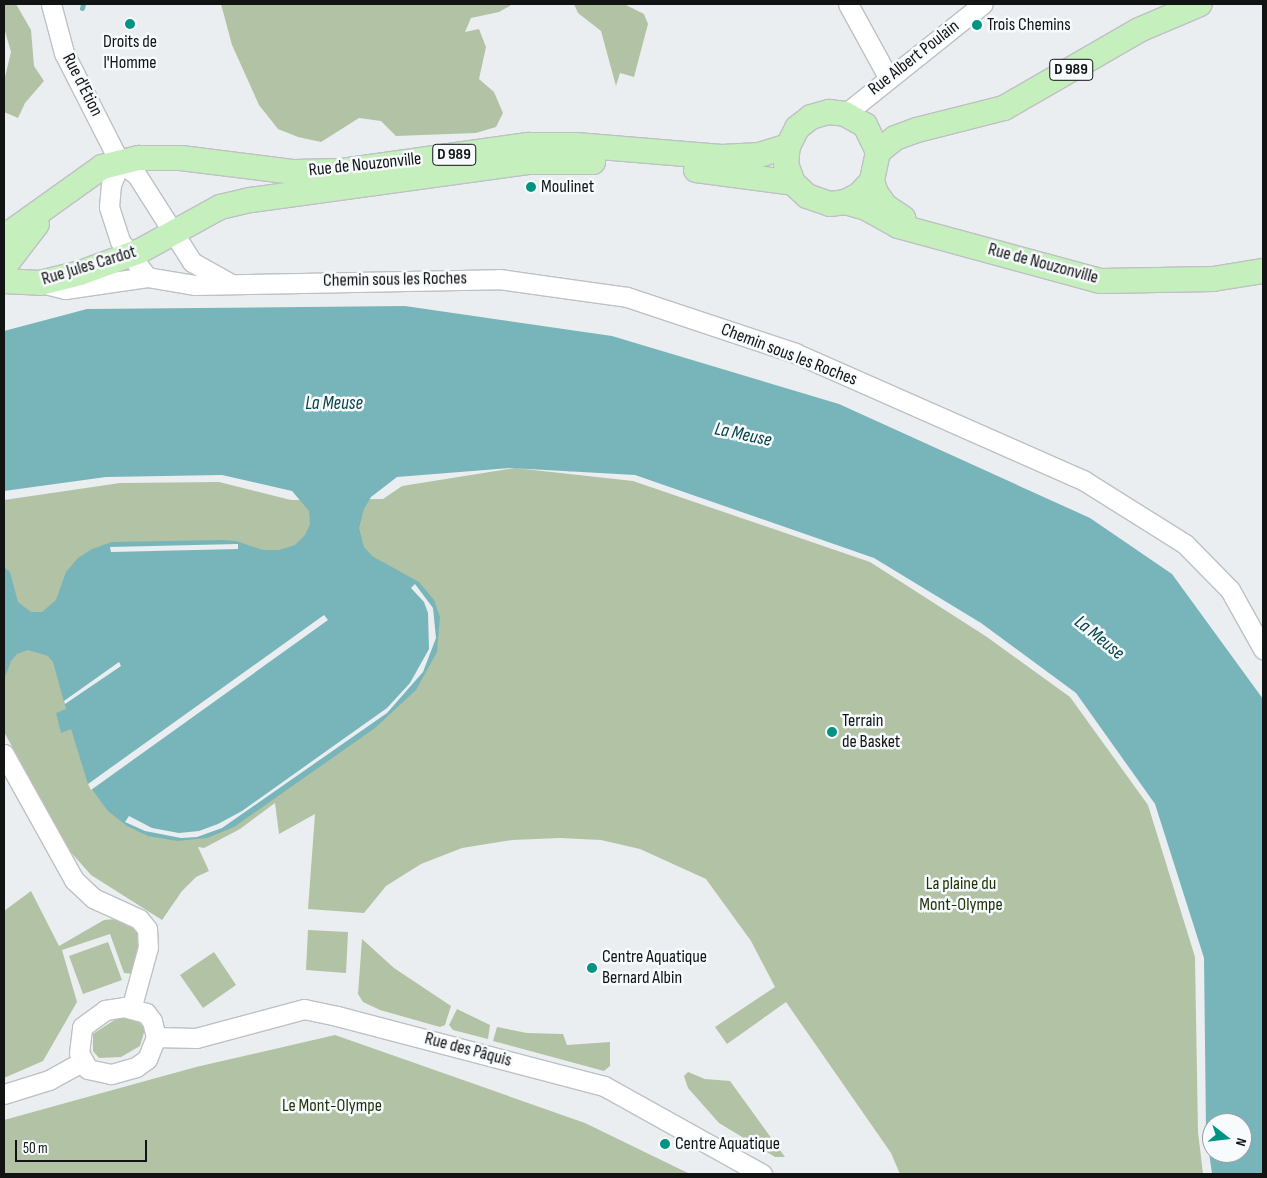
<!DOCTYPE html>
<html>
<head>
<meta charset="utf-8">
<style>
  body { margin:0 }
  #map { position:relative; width:1267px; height:1178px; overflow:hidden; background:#ebeef0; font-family:"Sofia Sans Condensed",sans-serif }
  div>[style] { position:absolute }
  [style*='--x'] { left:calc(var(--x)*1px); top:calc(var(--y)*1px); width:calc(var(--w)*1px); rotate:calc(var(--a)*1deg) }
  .green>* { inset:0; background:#b2c2a4 }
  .water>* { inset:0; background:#78b5ba }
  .pier>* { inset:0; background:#ebeef0 }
  .stream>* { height:5px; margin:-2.5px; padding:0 2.5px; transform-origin:2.5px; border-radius:2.5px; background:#78b5ba }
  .roads { filter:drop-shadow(1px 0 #bec1c4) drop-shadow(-1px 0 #bec1c4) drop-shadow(0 1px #bec1c4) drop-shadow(0 -1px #bec1c4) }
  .minor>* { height:19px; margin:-9.5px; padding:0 9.5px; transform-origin:9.5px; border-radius:9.5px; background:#fff }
  .major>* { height:24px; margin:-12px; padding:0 12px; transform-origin:12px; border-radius:12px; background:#c5efbc }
  .dots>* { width:14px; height:14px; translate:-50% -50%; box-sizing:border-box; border:2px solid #f8fbfe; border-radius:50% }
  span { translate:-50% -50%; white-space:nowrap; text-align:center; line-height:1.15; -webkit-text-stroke:5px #f8fbfe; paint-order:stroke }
  .shield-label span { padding:1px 4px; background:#f8fbfe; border:1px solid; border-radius:4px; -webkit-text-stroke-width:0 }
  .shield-label { font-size:16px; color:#121313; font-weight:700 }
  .poi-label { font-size:18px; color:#121313 }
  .left { translate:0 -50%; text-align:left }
  .street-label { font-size:18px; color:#121313 }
  .park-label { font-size:18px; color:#1e3203 }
  .water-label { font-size:19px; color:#064246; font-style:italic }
  .frame { position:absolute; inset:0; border:5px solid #121313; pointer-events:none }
  .north { position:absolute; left:1202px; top:1113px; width:50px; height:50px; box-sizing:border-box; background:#f8fbfe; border:1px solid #9c9ea0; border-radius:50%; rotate:106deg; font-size:14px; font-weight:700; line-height:20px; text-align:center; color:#121313 }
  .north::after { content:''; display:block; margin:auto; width:18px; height:22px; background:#029482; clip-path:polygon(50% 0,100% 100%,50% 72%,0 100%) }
  .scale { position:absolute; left:15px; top:1140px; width:132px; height:22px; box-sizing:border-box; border:2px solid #121313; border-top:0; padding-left:6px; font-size:15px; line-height:18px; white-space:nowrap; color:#121313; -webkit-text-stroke:4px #f8fbfe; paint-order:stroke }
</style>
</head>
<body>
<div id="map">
  <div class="green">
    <i style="clip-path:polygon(4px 4px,16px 4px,31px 30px,34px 66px,44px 81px,25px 103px,18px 118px,4px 112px,4px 81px,11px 52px,4px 28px)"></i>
    <i style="clip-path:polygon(221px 4px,513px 4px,499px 12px,471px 18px,465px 32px,479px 29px,486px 47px,479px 79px,494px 92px,503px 113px,496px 127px,476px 133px,396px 136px,381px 121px,359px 118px,321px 142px,298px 137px,278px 129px,259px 105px,232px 45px)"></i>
    <i style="clip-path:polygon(574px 4px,624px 4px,644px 14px,648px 24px,634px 77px,620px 73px,616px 86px,601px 31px,578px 13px)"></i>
    <i style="clip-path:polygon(515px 468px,633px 481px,870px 562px,987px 637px,1070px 697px,1148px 805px,1195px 957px,1198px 1132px,1203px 1174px,900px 1174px,891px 1153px,786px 1002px,727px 1044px,715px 1027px,775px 987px,751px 941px,706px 879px,640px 849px,601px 840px,560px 838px,512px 840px,462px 848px,421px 864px,386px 886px,364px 913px,308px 909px,315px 814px,279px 834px,275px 803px,240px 829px,204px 848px,198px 847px,209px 871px,196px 877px,182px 891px,162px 920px,91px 875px,68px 849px,4px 732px,4px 500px,120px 483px,219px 482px,291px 500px,383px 499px,402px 486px)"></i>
    <i style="clip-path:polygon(31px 891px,59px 946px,104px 920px,116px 919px,139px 928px,144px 940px,136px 974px,124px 973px,110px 934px,62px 950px,77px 1002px,43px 1061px,4px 1078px,4px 911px)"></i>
    <i style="clip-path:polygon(308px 930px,348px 932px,346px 973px,306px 970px)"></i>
    <i style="clip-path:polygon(362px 939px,394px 968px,451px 1006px,445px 1025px,440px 1027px,380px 1010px,363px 1002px,358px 994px)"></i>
    <i style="clip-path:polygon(108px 942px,122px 980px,83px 994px,69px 956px)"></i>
    <i style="clip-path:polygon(214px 952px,236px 985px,203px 1008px,180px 975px)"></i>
    <i style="clip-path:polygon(457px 1009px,490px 1025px,488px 1039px,453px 1030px,449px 1025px)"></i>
    <i style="clip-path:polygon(135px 1018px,145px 1029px,140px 1046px,121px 1057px,99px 1058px,93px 1051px,93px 1034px,116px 1019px)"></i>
    <i style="clip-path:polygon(497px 1027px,527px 1033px,563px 1034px,567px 1045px,610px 1042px,610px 1066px,604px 1071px,493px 1041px)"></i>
    <i style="clip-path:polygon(335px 1035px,585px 1123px,690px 1174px,4px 1174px,4px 1120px,196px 1067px)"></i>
    <i style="clip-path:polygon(688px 1072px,705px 1079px,730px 1081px,785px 1157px,775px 1157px,719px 1123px,688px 1088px,684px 1076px)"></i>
  </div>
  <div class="water">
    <i style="clip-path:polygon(evenodd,405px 306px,612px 336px,839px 404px,1090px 518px,1172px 574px,1263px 699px,1263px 1174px,1212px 1174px,1206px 1131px,1204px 958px,1155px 804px,1076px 693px,981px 623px,874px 558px,635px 475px,510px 468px,397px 477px,371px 497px,364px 509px,359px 528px,364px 547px,372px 556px,419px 582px,434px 600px,440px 617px,437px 652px,416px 690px,375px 728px,234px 827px,207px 838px,177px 841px,148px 836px,127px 826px,108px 811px,88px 784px,71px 729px,61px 733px,56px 713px,66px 709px,53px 662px,48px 656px,28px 650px,17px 654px,11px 661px,4px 680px,4px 567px,10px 572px,18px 602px,31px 612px,42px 612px,56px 600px,66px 572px,78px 558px,92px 549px,112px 542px,222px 540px,236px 541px,263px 550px,279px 550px,295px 545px,305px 535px,310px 524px,309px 511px,292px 491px,222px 475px,106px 477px,4px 491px,4px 331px,87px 309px,405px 306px,1212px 1123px,1242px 1123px,1242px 1153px,1212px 1153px,1212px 1123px)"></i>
  </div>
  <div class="pier">
    <i style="clip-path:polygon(238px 544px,238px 549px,111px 552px,110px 547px)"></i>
    <i style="clip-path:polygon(415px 584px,433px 608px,436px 638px,423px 672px,387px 713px,222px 828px,197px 837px,181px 838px,145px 831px,125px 822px,129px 816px,152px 828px,179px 833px,199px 831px,218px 824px,242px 811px,387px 708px,410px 683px,429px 649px,428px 613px,424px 602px,411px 588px)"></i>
    <i style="clip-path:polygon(324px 615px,328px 620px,91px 790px,88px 784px)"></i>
    <i style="clip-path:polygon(119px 662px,121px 666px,65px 704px,64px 701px)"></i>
  </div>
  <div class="stream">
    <i style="--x:82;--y:8;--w:4;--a:-76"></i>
  </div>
  <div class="roads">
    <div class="minor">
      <i style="--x:51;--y:4;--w:51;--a:75.1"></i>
      <i style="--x:64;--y:53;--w:123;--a:63"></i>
      <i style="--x:848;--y:4;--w:83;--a:61.3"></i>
      <i style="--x:845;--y:114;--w:176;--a:-38.6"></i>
      <i style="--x:120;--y:163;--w:23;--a:113"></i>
      <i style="--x:111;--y:184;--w:23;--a:95"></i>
      <i style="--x:109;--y:207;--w:36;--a:72"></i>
      <i style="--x:120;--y:241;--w:45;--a:53.1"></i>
      <i style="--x:147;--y:277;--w:49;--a:9.5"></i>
      <i style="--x:195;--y:285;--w:304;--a:-1.1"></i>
      <i style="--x:499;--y:279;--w:129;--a:8"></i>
      <i style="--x:627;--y:297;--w:177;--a:18.4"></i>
      <i style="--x:795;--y:353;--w:315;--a:23.8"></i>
      <i style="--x:1083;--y:480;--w:120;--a:32.1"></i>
      <i style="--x:1185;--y:544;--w:64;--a:45.6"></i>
      <i style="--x:1230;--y:590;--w:68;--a:60.8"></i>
      <i style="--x:120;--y:163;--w:19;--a:35"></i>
      <i style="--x:136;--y:174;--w:104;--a:57.5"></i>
      <i style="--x:192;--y:262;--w:41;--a:29.1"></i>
      <i style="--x:41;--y:283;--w:25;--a:14"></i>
      <i style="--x:65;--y:289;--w:83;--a:-8.3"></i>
      <i style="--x:4;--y:754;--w:144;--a:60.9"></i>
      <i style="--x:74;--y:880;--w:26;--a:43"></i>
      <i style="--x:93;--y:898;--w:51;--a:24.5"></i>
      <i style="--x:139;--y:919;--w:13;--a:51"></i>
      <i style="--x:147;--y:929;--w:18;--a:87"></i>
      <i style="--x:148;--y:947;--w:64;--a:105.3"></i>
      <i style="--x:124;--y:1007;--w:23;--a:15"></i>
      <i style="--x:146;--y:1013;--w:10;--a:53"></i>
      <i style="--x:152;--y:1021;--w:16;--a:76"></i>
      <i style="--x:156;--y:1037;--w:24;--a:112"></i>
      <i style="--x:147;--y:1059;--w:14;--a:144"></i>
      <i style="--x:136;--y:1067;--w:26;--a:164"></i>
      <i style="--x:111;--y:1074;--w:24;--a:-168"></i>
      <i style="--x:88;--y:1069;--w:18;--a:-119"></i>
      <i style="--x:79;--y:1053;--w:26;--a:-83"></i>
      <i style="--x:82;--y:1027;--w:29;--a:-36"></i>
      <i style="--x:105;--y:1010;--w:19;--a:-9"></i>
      <i style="--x:156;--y:1037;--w:40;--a:1.4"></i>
      <i style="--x:196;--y:1038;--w:112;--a:-15"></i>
      <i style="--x:304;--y:1009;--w:34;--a:12"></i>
      <i style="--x:337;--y:1016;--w:276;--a:14.7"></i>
      <i style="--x:604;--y:1086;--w:181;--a:29.1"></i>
      <i style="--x:4;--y:1094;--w:47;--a:-17.3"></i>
      <i style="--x:49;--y:1080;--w:38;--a:-29"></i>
    </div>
    <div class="major">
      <i style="--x:878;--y:152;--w:22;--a:-39"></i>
      <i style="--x:895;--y:138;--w:23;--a:-20"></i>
      <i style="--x:917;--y:130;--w:90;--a:-14.2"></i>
      <i style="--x:1004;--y:108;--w:156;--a:-30"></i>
      <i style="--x:1139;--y:30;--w:66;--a:-23.1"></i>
      <i style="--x:696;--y:170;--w:98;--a:7.6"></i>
      <i style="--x:872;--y:181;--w:19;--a:133"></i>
      <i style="--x:859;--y:195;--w:16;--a:153"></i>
      <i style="--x:845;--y:202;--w:15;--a:172"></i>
      <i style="--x:830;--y:204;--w:24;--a:-161"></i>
      <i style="--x:807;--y:196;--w:19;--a:-137"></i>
      <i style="--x:793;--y:183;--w:20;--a:-110"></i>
      <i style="--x:786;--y:164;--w:18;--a:-84"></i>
      <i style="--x:788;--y:146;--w:20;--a:-63"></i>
      <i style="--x:797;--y:128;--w:18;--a:-38"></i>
      <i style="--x:811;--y:117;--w:19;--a:-16"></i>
      <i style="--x:829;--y:112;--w:16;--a:7"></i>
      <i style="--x:845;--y:114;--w:23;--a:29"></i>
      <i style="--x:865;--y:125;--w:30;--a:64"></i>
      <i style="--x:878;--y:152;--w:30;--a:102"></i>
      <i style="--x:872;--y:181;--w:13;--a:72"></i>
      <i style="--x:876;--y:193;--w:16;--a:55"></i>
      <i style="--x:885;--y:206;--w:22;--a:34"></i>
      <i style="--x:845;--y:202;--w:22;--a:16"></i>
      <i style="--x:866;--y:208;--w:37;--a:29"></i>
      <i style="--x:898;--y:226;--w:210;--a:15.2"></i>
      <i style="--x:1101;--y:281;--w:112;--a:-1"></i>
      <i style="--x:1213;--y:279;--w:51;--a:-9.1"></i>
      <i style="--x:4;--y:237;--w:120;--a:-35.5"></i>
      <i style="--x:102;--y:167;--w:38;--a:-14"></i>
      <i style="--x:139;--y:158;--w:42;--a:0"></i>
      <i style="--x:181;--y:158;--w:114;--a:7.1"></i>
      <i style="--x:294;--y:172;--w:48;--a:-1.2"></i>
      <i style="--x:342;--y:171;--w:188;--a:-8"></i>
      <i style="--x:528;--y:145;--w:48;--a:0"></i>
      <i style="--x:576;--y:145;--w:146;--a:4.7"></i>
      <i style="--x:722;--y:157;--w:37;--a:-3"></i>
      <i style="--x:759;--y:155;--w:30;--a:-17"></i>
      <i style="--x:4;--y:267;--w:54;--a:-52.5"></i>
      <i style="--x:4;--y:281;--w:36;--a:3"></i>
      <i style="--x:40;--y:283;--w:41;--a:-14"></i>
      <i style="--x:80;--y:273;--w:64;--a:-20.1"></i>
      <i style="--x:140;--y:251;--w:91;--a:-28.8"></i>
      <i style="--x:220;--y:207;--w:32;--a:-13"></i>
      <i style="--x:251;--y:200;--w:281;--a:-7.8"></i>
      <i style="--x:529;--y:162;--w:64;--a:0"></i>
    </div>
  </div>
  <div class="dots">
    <i style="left:130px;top:24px;background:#029482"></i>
    <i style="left:977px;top:25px;background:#029482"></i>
    <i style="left:531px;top:187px;background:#029482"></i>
    <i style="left:832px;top:732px;background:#029482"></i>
    <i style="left:592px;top:968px;background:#029482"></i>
    <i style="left:665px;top:1144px;background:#029482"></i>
  </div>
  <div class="shield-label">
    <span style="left:1071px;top:70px">D 989</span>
    <span style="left:454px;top:155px">D 989</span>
  </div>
  <div class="poi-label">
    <span class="left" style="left:987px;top:25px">Trois Chemins</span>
    <span style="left:130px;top:53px">Droits de<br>l'Homme</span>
    <span class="left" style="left:541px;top:187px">Moulinet</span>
    <span class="left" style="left:842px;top:732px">Terrain<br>de Basket</span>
    <span class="left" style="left:602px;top:968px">Centre Aquatique<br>Bernard Albin</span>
    <span class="left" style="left:675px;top:1144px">Centre Aquatique</span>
  </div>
  <div class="street-label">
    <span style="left:914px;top:58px;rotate:-38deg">Rue Albert Poulain</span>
    <span style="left:82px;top:85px;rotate:63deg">Rue d'Etion</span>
    <span style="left:365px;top:165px;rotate:-6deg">Rue de Nouzonville</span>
    <span style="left:1043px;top:264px;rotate:15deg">Rue de Nouzonville</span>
    <span style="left:89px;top:266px;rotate:-17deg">Rue Jules Cardot</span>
    <span style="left:395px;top:280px;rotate:-1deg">Chemin sous les Roches</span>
    <span style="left:789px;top:355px;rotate:21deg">Chemin sous les Roches</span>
    <span style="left:468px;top:1050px;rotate:15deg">Rue des Pâquis</span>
  </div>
  <div class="park-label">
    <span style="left:961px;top:895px">La plaine du<br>Mont-Olympe</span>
    <span style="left:332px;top:1106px">Le Mont-Olympe</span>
  </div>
  <div class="water-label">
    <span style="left:334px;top:404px">La Meuse</span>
    <span style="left:743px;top:435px;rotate:12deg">La Meuse</span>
    <span style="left:1099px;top:638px;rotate:39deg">La Meuse</span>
  </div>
  <div class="frame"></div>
  <div class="north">N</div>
  <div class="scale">50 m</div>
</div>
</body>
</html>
